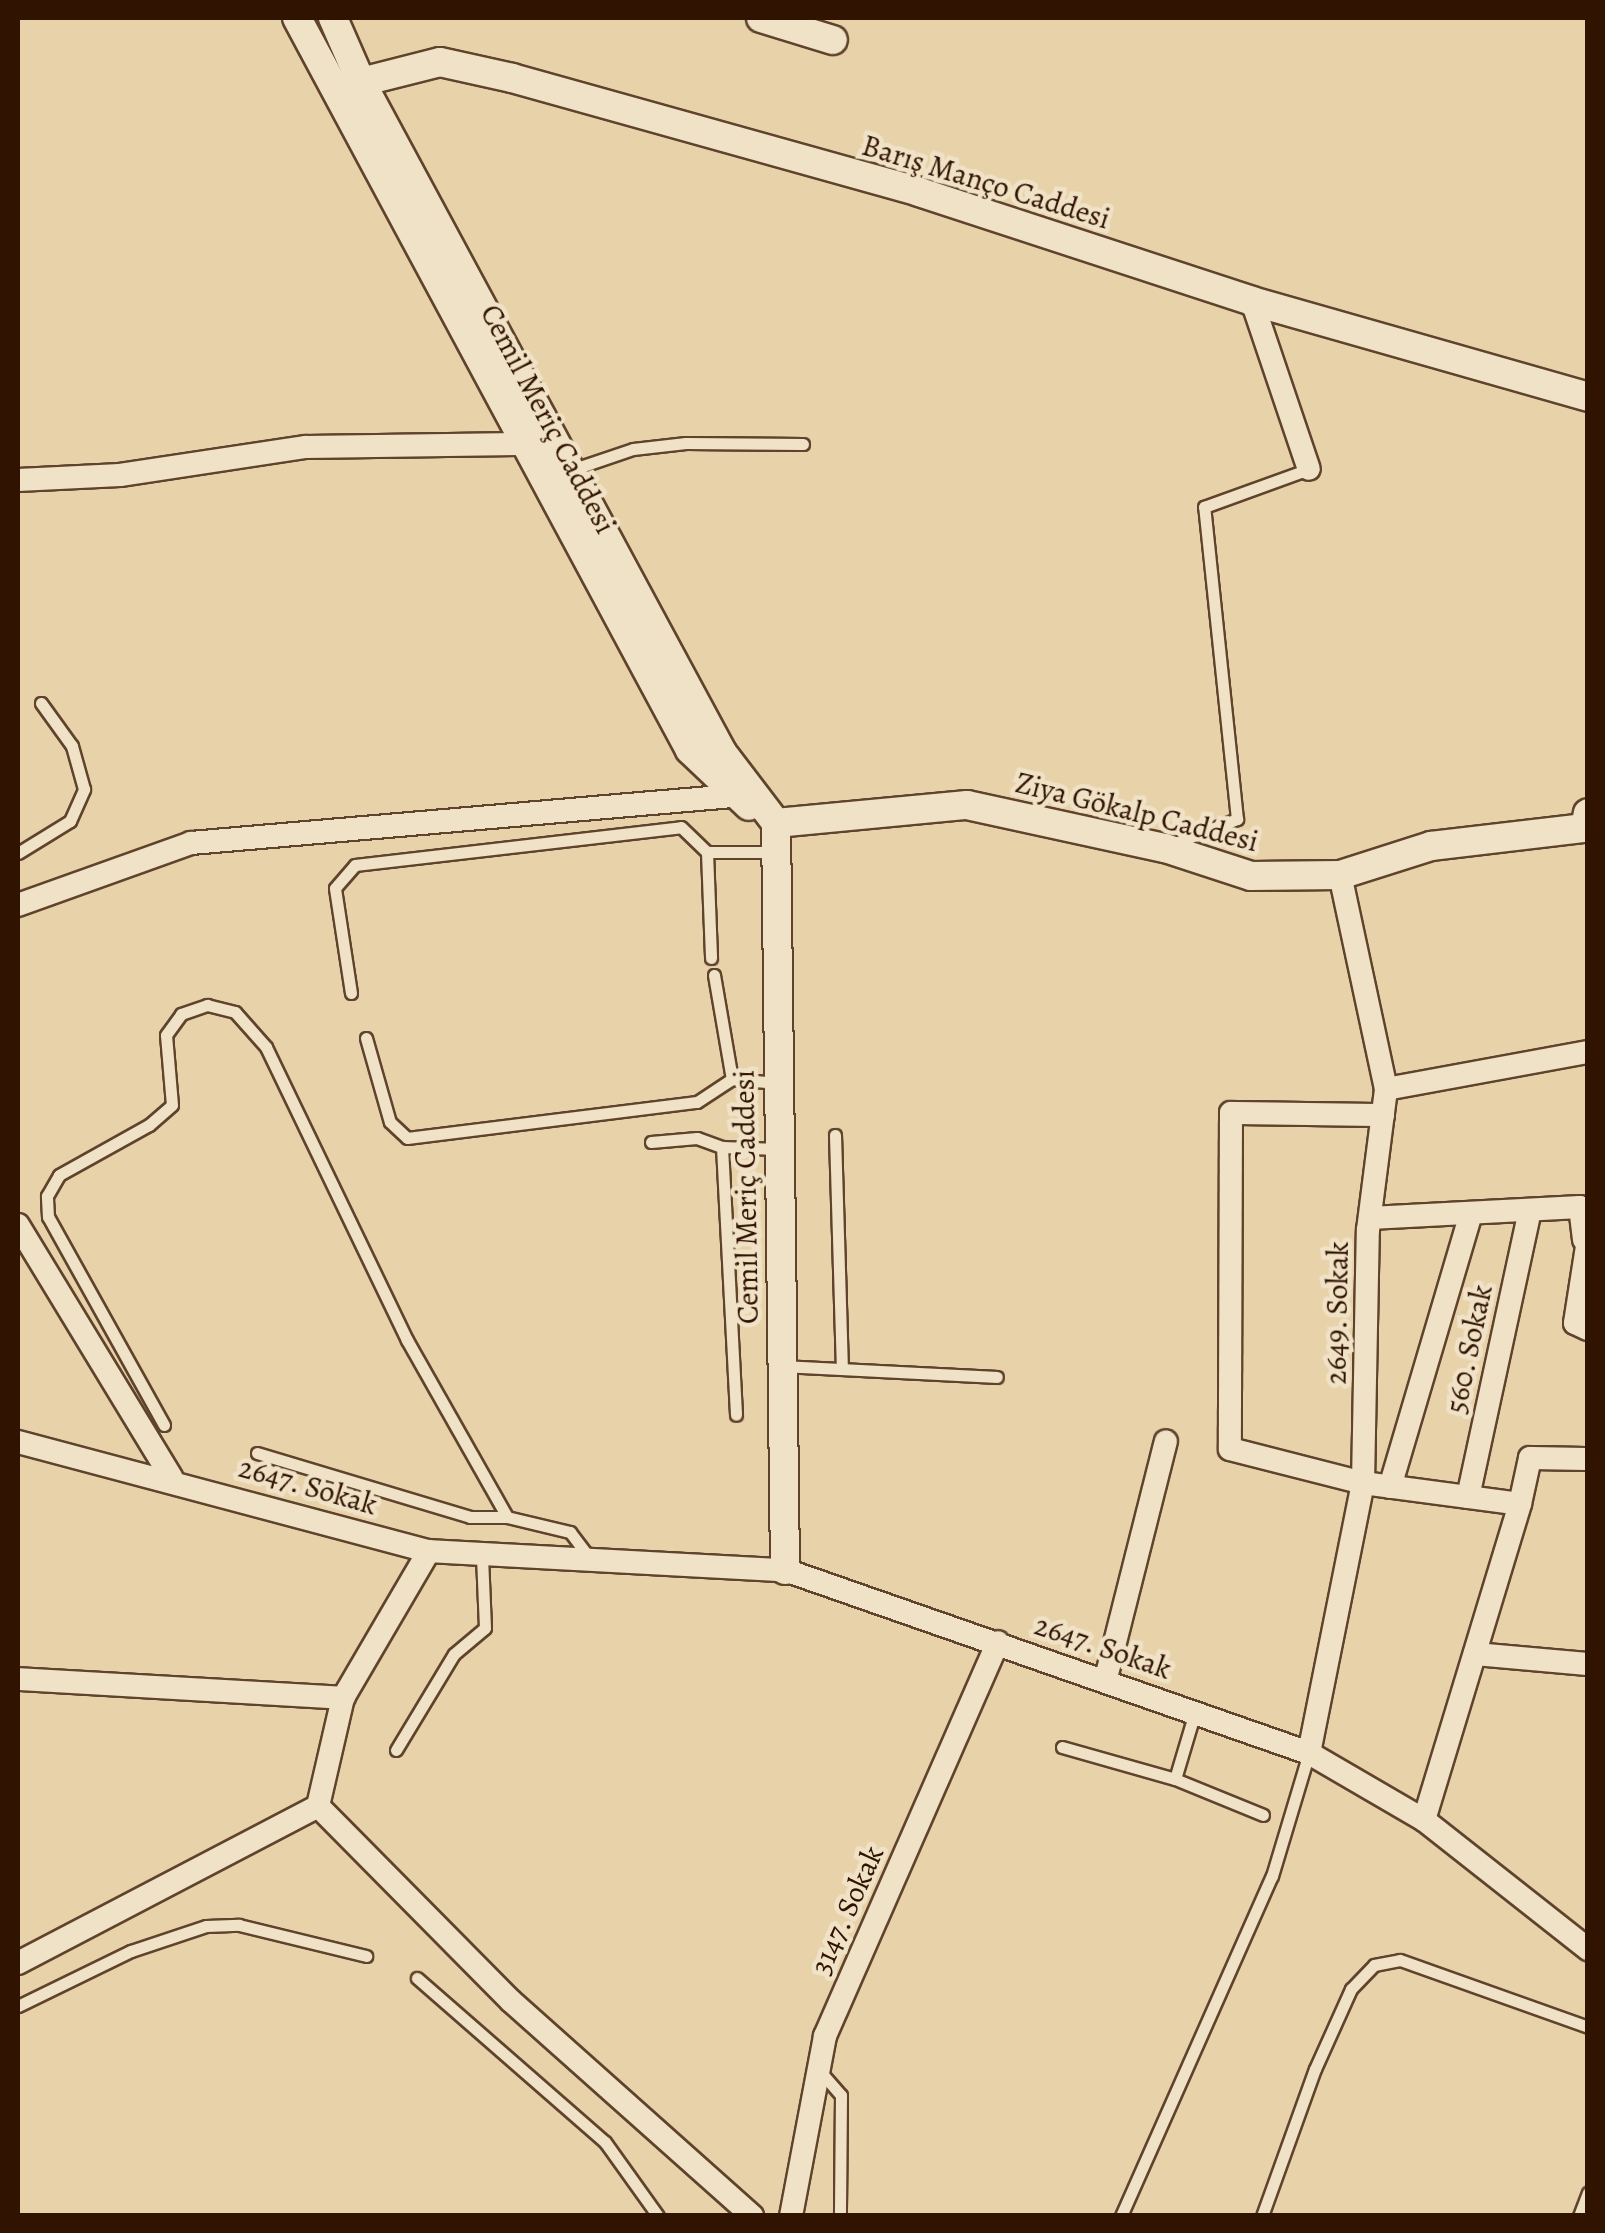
<!DOCTYPE html>
<html>
<head>
<meta charset="utf-8">
<style>
  body { margin:0 }
  #map { position:relative; width:1605px; height:2233px; overflow:hidden; background:#e8d2a9; font-family:Alegreya,serif }
  div>[style] { position:absolute }
  [style*='--x'] { left:calc(var(--x)*1px); top:calc(var(--y)*1px); width:calc(var(--w)*1px); rotate:calc(var(--a)*1deg) }
  .roads { filter:drop-shadow(2px 0 #5f432c) drop-shadow(-2px 0 #5f432c) drop-shadow(0 2px #5f432c) drop-shadow(0 -2px #5f432c) }
  .service>* { height:11px; margin:-5.5px; padding:0 5.5px; transform-origin:5.5px; border-radius:5.5px; background:#f0e2c7 }
  .minor>* { height:22px; margin:-11px; padding:0 11px; transform-origin:11px; border-radius:11px; background:#f0e2c7 }
  .tertiary>* { height:28px; margin:-14px; padding:0 14px; transform-origin:14px; border-radius:14px; background:#f0e2c7 }
  span { translate:-50% -50%; white-space:nowrap; text-align:center; line-height:1.15; -webkit-text-stroke:9px #f0e2c7; paint-order:stroke }
  .street-label { font-size:30px; color:#311302 }
  .frame { position:absolute; inset:0; border:20px solid #311302; pointer-events:none }
</style>
</head>
<body>
<div id="map">
  <div class="roads">
    <div class="service">
      <i style="--x:571;--y:470;--w:65;--a:-18.7"></i>
      <i style="--x:633;--y:449;--w:53;--a:-6.5"></i>
      <i style="--x:686;--y:443;--w:117;--a:0.5"></i>
      <i style="--x:1173;--y:844;--w:69;--a:-21.3"></i>
      <i style="--x:1237;--y:819;--w:314;--a:-96"></i>
      <i style="--x:1204;--y:507;--w:112;--a:-19.9"></i>
      <i style="--x:707;--y:852;--w:69;--a:0"></i>
      <i style="--x:18;--y:853;--w:61;--a:-31.6"></i>
      <i style="--x:70;--y:821;--w:35;--a:-66"></i>
      <i style="--x:84;--y:789;--w:45;--a:-105.6"></i>
      <i style="--x:72;--y:746;--w:53;--a:-125.8"></i>
      <i style="--x:714;--y:975;--w:106;--a:80.2"></i>
      <i style="--x:732;--y:1079;--w:46;--a:5"></i>
      <i style="--x:351;--y:993;--w:106;--a:-98.7"></i>
      <i style="--x:335;--y:888;--w:30;--a:-49"></i>
      <i style="--x:355;--y:865;--w:328;--a:-6.6"></i>
      <i style="--x:681;--y:827;--w:36;--a:44"></i>
      <i style="--x:707;--y:852;--w:106;--a:87.8"></i>
      <i style="--x:366;--y:1038;--w:87;--a:74.1"></i>
      <i style="--x:390;--y:1122;--w:23;--a:43"></i>
      <i style="--x:407;--y:1138;--w:292;--a:-7.1"></i>
      <i style="--x:697;--y:1102;--w:42;--a:-33.3"></i>
      <i style="--x:835;--y:1135;--w:234;--a:88.3"></i>
      <i style="--x:651;--y:1142;--w:46;--a:-5"></i>
      <i style="--x:697;--y:1138;--w:27;--a:20"></i>
      <i style="--x:722;--y:1147;--w:56;--a:2"></i>
      <i style="--x:722;--y:1147;--w:268;--a:87"></i>
      <i style="--x:782;--y:1366;--w:215;--a:2.9"></i>
      <i style="--x:164;--y:1425;--w:238;--a:-119.1"></i>
      <i style="--x:48;--y:1217;--w:21;--a:-93"></i>
      <i style="--x:47;--y:1196;--w:24;--a:-60"></i>
      <i style="--x:59;--y:1175;--w:103;--a:-29.1"></i>
      <i style="--x:149;--y:1125;--w:30;--a:-41"></i>
      <i style="--x:172;--y:1105;--w:70;--a:-94.9"></i>
      <i style="--x:166;--y:1035;--w:26;--a:-54"></i>
      <i style="--x:181;--y:1014;--w:28;--a:-19"></i>
      <i style="--x:207;--y:1005;--w:29;--a:14"></i>
      <i style="--x:235;--y:1012;--w:47;--a:48.5"></i>
      <i style="--x:266;--y:1047;--w:325;--a:64.3"></i>
      <i style="--x:407;--y:1340;--w:203;--a:60.5"></i>
      <i style="--x:507;--y:1517;--w:65;--a:13.4"></i>
      <i style="--x:570;--y:1532;--w:34;--a:53"></i>
      <i style="--x:257;--y:1453;--w:222;--a:16.7"></i>
      <i style="--x:470;--y:1517;--w:37;--a:0"></i>
      <i style="--x:1062;--y:1747;--w:117;--a:15.8"></i>
      <i style="--x:1175;--y:1779;--w:95;--a:22.2"></i>
      <i style="--x:396;--y:1750;--w:112;--a:-58.9"></i>
      <i style="--x:454;--y:1654;--w:40;--a:-40"></i>
      <i style="--x:485;--y:1628;--w:72;--a:-92.4"></i>
      <i style="--x:1175;--y:1779;--w:70;--a:-73.4"></i>
      <i style="--x:417;--y:1978;--w:249;--a:41.1"></i>
      <i style="--x:605;--y:2142;--w:91;--a:54.4"></i>
      <i style="--x:18;--y:2006;--w:126;--a:-26"></i>
      <i style="--x:131;--y:1951;--w:79;--a:-18.4"></i>
      <i style="--x:206;--y:1926;--w:33;--a:-2"></i>
      <i style="--x:239;--y:1925;--w:131;--a:13.7"></i>
      <i style="--x:819;--y:2070;--w:33;--a:49"></i>
      <i style="--x:841;--y:2095;--w:121;--a:90.5"></i>
      <i style="--x:1121;--y:2216;--w:372;--a:-66.1"></i>
      <i style="--x:1272;--y:1876;--w:128;--a:-73.3"></i>
      <i style="--x:1262;--y:2216;--w:156;--a:-70.2"></i>
      <i style="--x:1315;--y:2069;--w:88;--a:-65.8"></i>
      <i style="--x:1351;--y:1989;--w:33;--a:-46"></i>
      <i style="--x:1374;--y:1965;--w:26;--a:-11"></i>
      <i style="--x:1400;--y:1960;--w:200;--a:19.6"></i>
      <i style="--x:1579;--y:2216;--w:25;--a:-69"></i>
    </div>
    <div class="minor">
      <i style="--x:1252;--y:301;--w:177;--a:71.3"></i>
      <i style="--x:18;--y:480;--w:102;--a:-2.8"></i>
      <i style="--x:120;--y:475;--w:188;--a:-8.6"></i>
      <i style="--x:306;--y:447;--w:218;--a:-0.8"></i>
      <i style="--x:18;--y:905;--w:184;--a:-19.7"></i>
      <i style="--x:191;--y:843;--w:544;--a:-4.96"></i>
      <i style="--x:1386;--y:1089;--w:205;--a:-10.4"></i>
      <i style="--x:1383;--y:1115;--w:152;--a:-179.2"></i>
      <i style="--x:1231;--y:1113;--w:336;--a:90.2"></i>
      <i style="--x:1230;--y:1449;--w:137;--a:14.3"></i>
      <i style="--x:1363;--y:1483;--w:158;--a:7.6"></i>
      <i style="--x:1520;--y:1504;--w:330;--a:106.9"></i>
      <i style="--x:1370;--y:1218;--w:210;--a:-3"></i>
      <i style="--x:1580;--y:1207;--w:33;--a:83"></i>
      <i style="--x:18;--y:1225;--w:296;--a:58.7"></i>
      <i style="--x:1588;--y:1240;--w:84;--a:98.9"></i>
      <i style="--x:1575;--y:1323;--w:14;--a:25"></i>
      <i style="--x:18;--y:1442;--w:425;--a:14.9"></i>
      <i style="--x:429;--y:1551;--w:357;--a:3.1"></i>
      <i style="--x:785;--y:1570;--w:555;--a:19.25"></i>
      <i style="--x:1309;--y:1753;--w:133;--a:30.2"></i>
      <i style="--x:1424;--y:1820;--w:209;--a:38.2"></i>
      <i style="--x:1390;--y:1487;--w:285;--a:-73.5"></i>
      <i style="--x:1468;--y:1497;--w:289;--a:-77.8"></i>
      <i style="--x:1520;--y:1504;--w:47;--a:-77.7"></i>
      <i style="--x:1530;--y:1458;--w:58;--a:1"></i>
      <i style="--x:1475;--y:1654;--w:113;--a:5.1"></i>
      <i style="--x:1106;--y:1678;--w:244;--a:-75.8"></i>
      <i style="--x:18;--y:1679;--w:326;--a:3.3"></i>
      <i style="--x:1309;--y:1753;--w:275;--a:-78.7"></i>
      <i style="--x:1363;--y:1483;--w:253;--a:-88.9"></i>
      <i style="--x:1368;--y:1230;--w:142;--a:-82.7"></i>
      <i style="--x:1386;--y:1089;--w:219;--a:-102.1"></i>
      <i style="--x:318;--y:1806;--w:274;--a:45.3"></i>
      <i style="--x:511;--y:2001;--w:323;--a:41.7"></i>
      <i style="--x:18;--y:1963;--w:339;--a:-27.6"></i>
      <i style="--x:318;--y:1806;--w:111;--a:-77"></i>
      <i style="--x:343;--y:1698;--w:170;--a:-59.7"></i>
      <i style="--x:791;--y:2216;--w:183;--a:-79.3"></i>
      <i style="--x:825;--y:2036;--w:430;--a:-66.3"></i>
    </div>
    <div class="tertiary">
      <i style="--x:297;--y:18;--w:831;--a:61.77"></i>
      <i style="--x:690;--y:750;--w:81;--a:43.5"></i>
      <i style="--x:333;--y:18;--w:70;--a:66.4"></i>
      <i style="--x:361;--y:82;--w:761;--a:61.68"></i>
      <i style="--x:722;--y:752;--w:89;--a:52.7"></i>
      <i style="--x:776;--y:823;--w:747;--a:89.31"></i>
      <i style="--x:761;--y:18;--w:75;--a:17"></i>
      <i style="--x:361;--y:82;--w:81;--a:-14.2"></i>
      <i style="--x:440;--y:62;--w:74;--a:12.5"></i>
      <i style="--x:512;--y:78;--w:423;--a:15.6"></i>
      <i style="--x:919;--y:192;--w:350;--a:18.1"></i>
      <i style="--x:1252;--y:301;--w:349;--a:15.9"></i>
      <i style="--x:776;--y:823;--w:192;--a:-5.4"></i>
      <i style="--x:967;--y:805;--w:203;--a:12.3"></i>
      <i style="--x:1165;--y:848;--w:90;--a:18"></i>
      <i style="--x:1251;--y:876;--w:89;--a:-0.6"></i>
      <i style="--x:1340;--y:875;--w:96;--a:-17.7"></i>
      <i style="--x:1431;--y:846;--w:155;--a:-6.7"></i>
      <i style="--x:1585;--y:828;--w:15;--a:-79"></i>
    </div>
  </div>
  <div class="street-label">
    <span style="left:986px;top:182px;rotate:17deg">Barış Manço Caddesi</span>
    <span style="left:548px;top:419px;rotate:62deg">Cemil Meriç Caddesi</span>
    <span style="left:1137px;top:812px;rotate:14deg">Ziya Gökalp Caddesi</span>
    <span style="left:746px;top:1197px;rotate:-91deg">Cemil Meriç Caddesi</span>
    <span style="left:1337px;top:1313px;rotate:-89deg">2649. Sokak</span>
    <span style="left:1469px;top:1349px;rotate:-78deg">560. Sokak</span>
    <span style="left:308px;top:1486px;rotate:16deg">2647. Sokak</span>
    <span style="left:1103px;top:1647px;rotate:19deg">2647. Sokak</span>
    <span style="left:847px;top:1910px;rotate:-66deg">3147. Sokak</span>
  </div>
  <div class="frame"></div>
</div>
</body>
</html>
